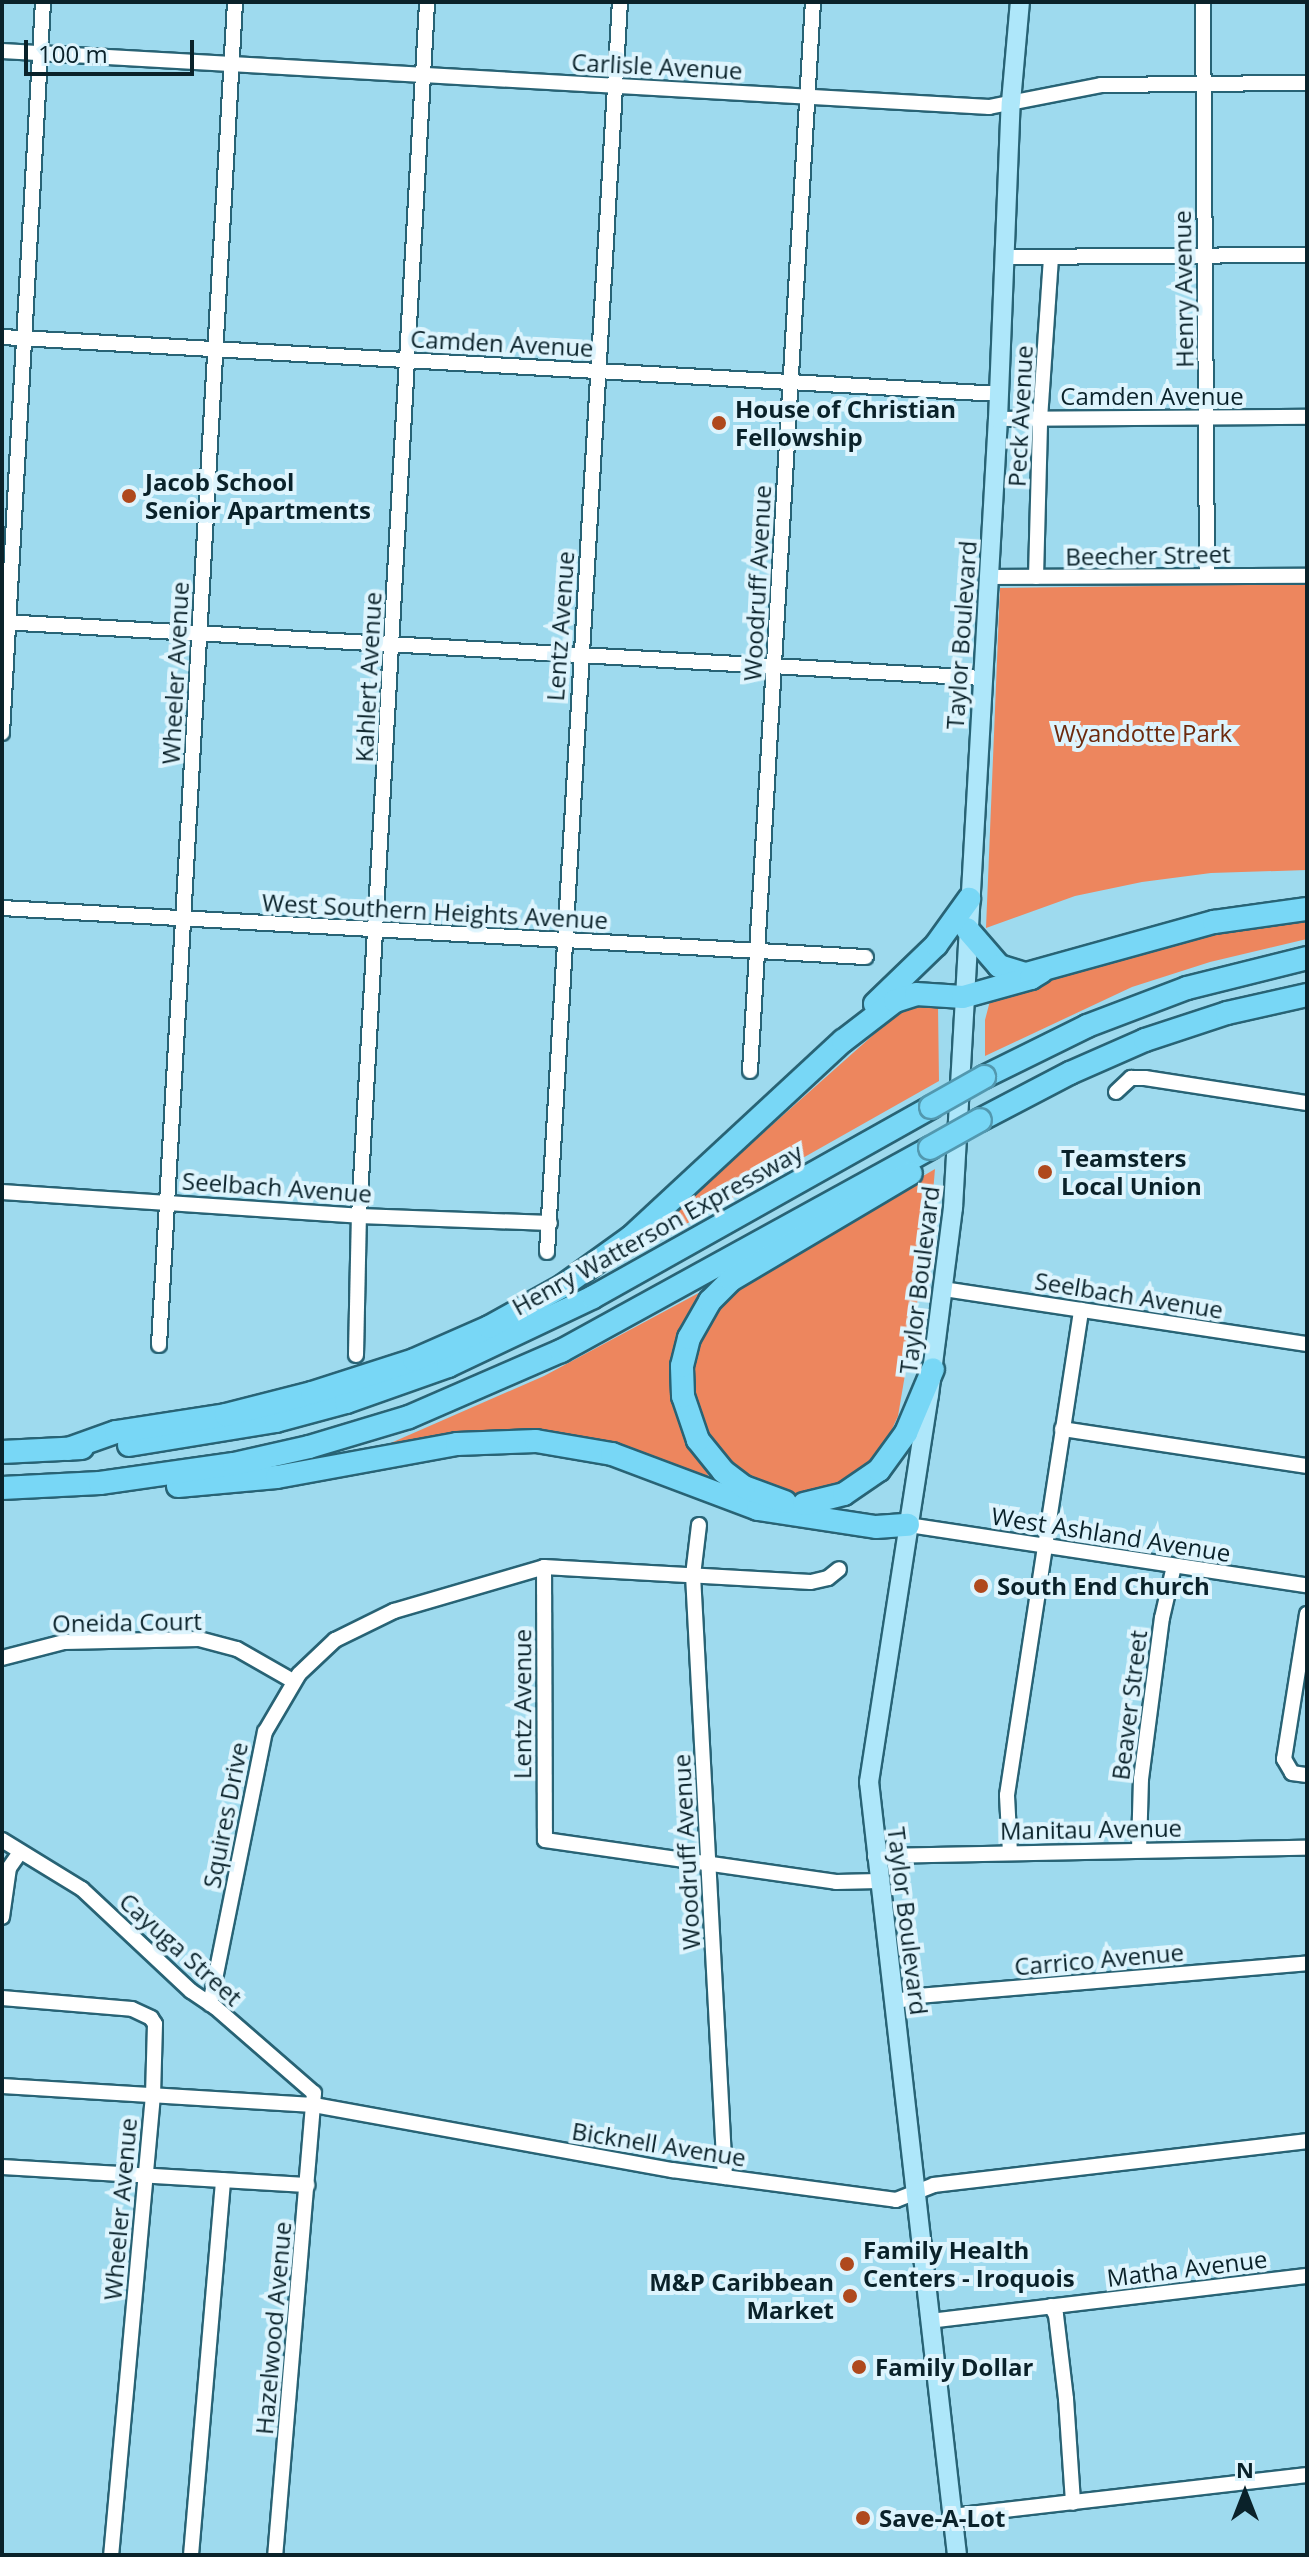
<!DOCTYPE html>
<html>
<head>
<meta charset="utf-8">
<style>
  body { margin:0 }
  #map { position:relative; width:1309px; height:2557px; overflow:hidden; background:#9edaee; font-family:"Open Sans",sans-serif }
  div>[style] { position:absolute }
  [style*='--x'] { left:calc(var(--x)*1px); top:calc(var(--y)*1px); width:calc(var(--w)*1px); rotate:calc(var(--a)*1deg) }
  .green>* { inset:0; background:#ed865e }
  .roads { filter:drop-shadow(2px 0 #286375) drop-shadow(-2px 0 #286375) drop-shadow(0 2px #286375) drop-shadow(0 -2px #286375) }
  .minor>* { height:14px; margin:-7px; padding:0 7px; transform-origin:7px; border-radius:7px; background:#fff }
  .major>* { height:18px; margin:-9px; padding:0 9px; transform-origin:9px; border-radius:9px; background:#aee7fa }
  .highway>* { height:22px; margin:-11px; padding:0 11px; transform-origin:11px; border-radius:11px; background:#78d7f6 }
  .bridges { filter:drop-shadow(2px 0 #5298af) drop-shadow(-2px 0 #5298af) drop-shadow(0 2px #5298af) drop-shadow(0 -2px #5298af) }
  .highway-bridge>* { height:22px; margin:-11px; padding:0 11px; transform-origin:11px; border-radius:11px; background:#78d7f6 }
  .dots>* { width:22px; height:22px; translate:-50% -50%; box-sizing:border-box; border:4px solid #ddf4fd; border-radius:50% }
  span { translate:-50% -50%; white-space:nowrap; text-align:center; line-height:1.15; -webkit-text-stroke:8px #ddf4fd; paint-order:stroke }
  .street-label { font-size:24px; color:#0a222a }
  .poi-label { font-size:24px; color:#0a222a; font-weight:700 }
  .left { translate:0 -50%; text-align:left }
  .right { translate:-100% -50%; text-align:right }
  .park-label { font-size:24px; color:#6c290c }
  .frame { position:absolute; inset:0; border:4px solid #0a222a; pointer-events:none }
  .north { position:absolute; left:1205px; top:2453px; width:80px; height:80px; -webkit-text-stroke:6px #ddf4fd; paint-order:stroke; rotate:0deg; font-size:22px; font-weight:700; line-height:32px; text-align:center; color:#0a222a }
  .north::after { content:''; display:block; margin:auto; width:28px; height:36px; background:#0a222a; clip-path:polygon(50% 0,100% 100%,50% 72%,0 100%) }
  .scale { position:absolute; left:24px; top:40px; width:170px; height:36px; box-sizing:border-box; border:4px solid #0a222a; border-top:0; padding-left:10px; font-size:24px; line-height:28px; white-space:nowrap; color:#0a222a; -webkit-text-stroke:6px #ddf4fd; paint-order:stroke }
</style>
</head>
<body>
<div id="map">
  <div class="green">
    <i style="clip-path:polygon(1307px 584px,1307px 870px,1211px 873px,1142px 882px,1075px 896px,986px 928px,1000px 588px)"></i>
    <i style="clip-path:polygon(1307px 918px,1307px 939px,1210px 962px,1132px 987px,985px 1056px,985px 1020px,991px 997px,1206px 933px)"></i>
    <i style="clip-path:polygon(908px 1004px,938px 1006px,939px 1081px,601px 1272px,671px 1215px)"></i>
    <i style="clip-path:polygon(935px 1169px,930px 1227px,898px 1416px,879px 1458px,837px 1486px,806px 1493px,790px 1493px,748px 1478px,713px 1449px,692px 1400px,693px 1356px,711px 1312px,738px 1286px)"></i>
    <i style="clip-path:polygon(708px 1288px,677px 1412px,709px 1477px,700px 1479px,632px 1453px,377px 1449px,544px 1376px)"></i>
  </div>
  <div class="roads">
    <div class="minor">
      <i style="--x:1203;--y:2;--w:574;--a:89.6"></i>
      <i style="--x:2;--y:51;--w:989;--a:3.25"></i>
      <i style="--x:989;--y:107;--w:114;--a:-11.1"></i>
      <i style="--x:1101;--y:85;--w:206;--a:-0.6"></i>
      <i style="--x:1006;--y:257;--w:301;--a:-0.4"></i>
      <i style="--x:2;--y:337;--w:999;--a:3.27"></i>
      <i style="--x:998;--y:419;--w:309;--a:-0.4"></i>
      <i style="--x:989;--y:577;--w:318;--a:-0.2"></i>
      <i style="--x:1036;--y:577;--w:158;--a:-88.5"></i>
      <i style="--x:1040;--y:419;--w:162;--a:-86.1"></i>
      <i style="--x:2;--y:622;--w:982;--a:3.27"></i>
      <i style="--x:2;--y:733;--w:732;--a:-86.79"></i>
      <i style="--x:2;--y:908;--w:865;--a:3.25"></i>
      <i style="--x:750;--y:1071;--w:1071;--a:-86.63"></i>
      <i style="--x:1116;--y:1092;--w:21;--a:-43"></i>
      <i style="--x:1131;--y:1078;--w:14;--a:0"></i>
      <i style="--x:1145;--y:1078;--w:164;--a:8.8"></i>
      <i style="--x:2;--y:1192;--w:358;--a:3.8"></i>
      <i style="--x:359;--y:1216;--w:191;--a:2.1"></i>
      <i style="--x:547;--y:1252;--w:1252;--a:-86.66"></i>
      <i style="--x:943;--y:1289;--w:368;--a:8.6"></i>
      <i style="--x:159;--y:1345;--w:1345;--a:-86.76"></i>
      <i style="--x:356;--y:1355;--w:139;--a:-88.8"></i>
      <i style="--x:359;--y:1216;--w:1216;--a:-86.79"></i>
      <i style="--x:1062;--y:1429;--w:248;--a:8.6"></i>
      <i style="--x:699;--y:1525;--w:50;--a:96.8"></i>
      <i style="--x:693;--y:1575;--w:603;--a:86.96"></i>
      <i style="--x:908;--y:1525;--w:403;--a:8.6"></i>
      <i style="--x:544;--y:1567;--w:273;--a:89.8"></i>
      <i style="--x:545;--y:1840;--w:294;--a:8.2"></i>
      <i style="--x:836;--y:1882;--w:43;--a:-1.3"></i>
      <i style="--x:1307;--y:1614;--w:147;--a:99"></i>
      <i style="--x:1284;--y:1759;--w:16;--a:60"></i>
      <i style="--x:1292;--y:1773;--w:15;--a:8"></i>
      <i style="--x:2;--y:1658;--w:64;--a:-14.5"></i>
      <i style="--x:64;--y:1642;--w:135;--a:-1.3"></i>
      <i style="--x:199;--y:1639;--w:39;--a:15"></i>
      <i style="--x:237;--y:1649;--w:64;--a:29.7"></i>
      <i style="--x:2;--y:1840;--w:94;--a:31.5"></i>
      <i style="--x:82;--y:1889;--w:149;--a:43.1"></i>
      <i style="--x:191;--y:1991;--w:29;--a:34"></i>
      <i style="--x:215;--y:2007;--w:131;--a:41"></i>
      <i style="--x:314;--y:2093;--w:464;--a:94.8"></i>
      <i style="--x:1139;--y:1850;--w:71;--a:-88.4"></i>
      <i style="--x:1141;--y:1779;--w:162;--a:-82.6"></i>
      <i style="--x:1162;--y:1618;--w:53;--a:-77"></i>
      <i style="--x:1010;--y:1853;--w:58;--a:-93"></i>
      <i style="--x:1007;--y:1795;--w:491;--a:-81.3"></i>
      <i style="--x:875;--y:1856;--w:432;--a:-1.1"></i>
      <i style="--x:2;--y:1917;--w:49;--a:-81.9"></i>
      <i style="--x:9;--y:1868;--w:19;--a:-55"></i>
      <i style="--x:2;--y:1998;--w:130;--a:4.8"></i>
      <i style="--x:132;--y:2009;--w:21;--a:25"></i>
      <i style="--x:151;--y:2018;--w:7;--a:56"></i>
      <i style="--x:155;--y:2024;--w:71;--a:91.6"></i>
      <i style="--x:153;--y:2095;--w:462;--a:95.2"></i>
      <i style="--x:895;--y:2002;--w:24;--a:-15"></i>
      <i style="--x:918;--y:1996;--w:390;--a:-4.8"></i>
      <i style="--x:210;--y:2004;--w:278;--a:-78.6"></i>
      <i style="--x:265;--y:1732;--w:67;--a:-59.6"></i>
      <i style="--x:299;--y:1674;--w:50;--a:-43.4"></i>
      <i style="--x:335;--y:1640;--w:66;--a:-26.2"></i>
      <i style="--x:394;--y:1611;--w:156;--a:-16.3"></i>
      <i style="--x:544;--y:1567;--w:267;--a:3.2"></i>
      <i style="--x:811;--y:1582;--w:17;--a:-13"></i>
      <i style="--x:828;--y:1578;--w:14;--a:-39"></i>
      <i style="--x:2;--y:2086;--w:313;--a:3.5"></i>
      <i style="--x:314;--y:2105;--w:364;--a:10.3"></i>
      <i style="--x:672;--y:2170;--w:226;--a:7.6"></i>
      <i style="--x:896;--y:2200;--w:41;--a:-21.5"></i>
      <i style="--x:934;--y:2185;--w:376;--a:-6.7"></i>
      <i style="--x:2;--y:2167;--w:306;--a:3.4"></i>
      <i style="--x:1051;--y:2306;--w:10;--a:61"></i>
      <i style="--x:1056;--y:2315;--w:85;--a:83.2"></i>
      <i style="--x:1066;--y:2399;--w:104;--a:86.1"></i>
      <i style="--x:929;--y:2321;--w:381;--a:-6.8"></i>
      <i style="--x:953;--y:2516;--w:356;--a:-6.6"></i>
      <i style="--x:191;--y:2555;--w:376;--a:-85.1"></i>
    </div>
    <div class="major">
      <i style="--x:957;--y:2555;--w:778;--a:-96.49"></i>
      <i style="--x:869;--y:1782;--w:392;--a:-81.2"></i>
      <i style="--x:929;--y:1395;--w:189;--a:-82.7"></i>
      <i style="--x:953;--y:1208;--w:790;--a:-86.74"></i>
      <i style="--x:998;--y:419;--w:317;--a:-87.7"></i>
      <i style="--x:1011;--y:102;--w:100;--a:-84.9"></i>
    </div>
    <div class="highway">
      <i style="--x:967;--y:929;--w:49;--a:49.1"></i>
      <i style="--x:999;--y:966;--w:28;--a:17"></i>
      <i style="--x:1026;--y:974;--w:195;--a:-15.5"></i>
      <i style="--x:1214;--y:922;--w:94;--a:-8"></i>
      <i style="--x:875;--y:1004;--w:85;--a:-44"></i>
      <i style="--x:936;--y:945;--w:57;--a:-54.3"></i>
      <i style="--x:984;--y:1077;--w:115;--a:-26.3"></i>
      <i style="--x:1087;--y:1026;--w:107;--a:-20.8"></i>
      <i style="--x:1187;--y:988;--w:124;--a:-14"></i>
      <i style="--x:980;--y:1120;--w:102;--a:-27.6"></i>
      <i style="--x:1070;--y:1073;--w:82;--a:-23.7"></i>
      <i style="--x:1145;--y:1040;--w:86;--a:-18.2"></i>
      <i style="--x:1227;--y:1013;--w:82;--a:-12.7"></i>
      <i style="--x:129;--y:1445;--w:149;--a:-9.3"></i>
      <i style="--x:276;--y:1421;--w:73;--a:-15.2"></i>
      <i style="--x:346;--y:1402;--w:108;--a:-19.4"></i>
      <i style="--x:448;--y:1366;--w:161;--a:-25.4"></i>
      <i style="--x:593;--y:1297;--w:388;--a:-29.3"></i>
      <i style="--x:68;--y:1449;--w:51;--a:-19.5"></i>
      <i style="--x:116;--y:1432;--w:111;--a:-8.8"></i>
      <i style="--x:226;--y:1415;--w:89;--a:-14.3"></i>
      <i style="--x:312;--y:1393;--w:107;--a:-17.9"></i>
      <i style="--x:414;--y:1360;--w:82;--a:-23.7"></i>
      <i style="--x:489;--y:1327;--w:85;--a:-29"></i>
      <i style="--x:563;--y:1286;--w:84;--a:-35.8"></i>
      <i style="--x:631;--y:1237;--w:289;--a:-42.8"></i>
      <i style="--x:843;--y:1041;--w:66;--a:-37.6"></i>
      <i style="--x:895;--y:1001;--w:22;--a:-18"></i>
      <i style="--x:916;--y:994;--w:47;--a:3.7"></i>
      <i style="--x:963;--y:997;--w:71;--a:-15.6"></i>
      <i style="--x:1031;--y:978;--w:12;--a:-31"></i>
      <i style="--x:2;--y:1452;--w:80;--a:-2.9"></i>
      <i style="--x:178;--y:1486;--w:99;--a:-5.2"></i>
      <i style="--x:277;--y:1477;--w:183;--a:-10.4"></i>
      <i style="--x:457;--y:1444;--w:79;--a:-2.2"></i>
      <i style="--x:536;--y:1441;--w:77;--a:9.7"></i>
      <i style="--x:612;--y:1454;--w:156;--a:20.6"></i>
      <i style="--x:758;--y:1509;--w:119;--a:8.7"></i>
      <i style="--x:876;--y:1527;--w:32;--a:-4"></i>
      <i style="--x:2;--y:1488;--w:98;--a:-2.9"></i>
      <i style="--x:100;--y:1483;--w:135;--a:-8.1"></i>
      <i style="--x:234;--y:1464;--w:77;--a:-12.8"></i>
      <i style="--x:309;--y:1447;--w:104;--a:-16.7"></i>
      <i style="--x:409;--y:1417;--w:166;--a:-23.5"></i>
      <i style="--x:561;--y:1351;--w:421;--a:-28.8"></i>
      <i style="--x:785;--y:1502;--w:44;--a:-159.9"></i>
      <i style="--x:744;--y:1487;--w:26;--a:-143"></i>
      <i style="--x:723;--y:1471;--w:40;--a:-129"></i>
      <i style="--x:698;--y:1440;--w:46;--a:-108.8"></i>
      <i style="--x:683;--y:1396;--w:30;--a:-92"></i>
      <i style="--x:682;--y:1366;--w:29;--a:-76"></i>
      <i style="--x:689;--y:1338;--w:43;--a:-60.4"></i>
      <i style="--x:710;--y:1301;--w:30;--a:-45"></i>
      <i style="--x:731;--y:1280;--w:209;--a:-30.7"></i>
      <i style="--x:804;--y:1504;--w:41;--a:-14"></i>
      <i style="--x:844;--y:1494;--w:42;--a:-34.4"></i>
      <i style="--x:879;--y:1470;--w:46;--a:-53.9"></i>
      <i style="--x:906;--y:1433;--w:69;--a:-67.1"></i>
    </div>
  </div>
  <div class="bridges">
    <div class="highway-bridge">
      <i style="--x:931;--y:1107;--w:61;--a:-29.5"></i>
      <i style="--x:930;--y:1148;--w:57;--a:-29.2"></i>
    </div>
  </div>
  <div class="dots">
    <i style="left:719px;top:423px;background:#af491d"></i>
    <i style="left:129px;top:496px;background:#af491d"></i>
    <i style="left:1045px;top:1172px;background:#af491d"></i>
    <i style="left:981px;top:1586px;background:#af491d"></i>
    <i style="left:847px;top:2264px;background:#af491d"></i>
    <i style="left:850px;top:2296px;background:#af491d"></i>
    <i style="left:859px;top:2367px;background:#af491d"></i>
    <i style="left:863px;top:2518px;background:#af491d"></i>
  </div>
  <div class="street-label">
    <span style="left:657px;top:66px;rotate:3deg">Carlisle Avenue</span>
    <span style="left:1183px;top:289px;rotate:-91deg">Henry Avenue</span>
    <span style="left:502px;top:343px;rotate:3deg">Camden Avenue</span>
    <span style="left:1152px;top:396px">Camden Avenue</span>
    <span style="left:1020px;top:416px;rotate:-87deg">Peck Avenue</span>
    <span style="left:1148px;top:555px;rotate:-1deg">Beecher Street</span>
    <span style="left:757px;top:583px;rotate:-87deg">Woodruff Avenue</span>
    <span style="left:560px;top:626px;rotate:-86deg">Lentz Avenue</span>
    <span style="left:961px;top:635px;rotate:-86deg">Taylor Boulevard</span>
    <span style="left:175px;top:673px;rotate:-87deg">Wheeler Avenue</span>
    <span style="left:368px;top:677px;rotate:-87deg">Kahlert Avenue</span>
    <span style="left:435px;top:911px;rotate:3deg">West Southern Heights Avenue</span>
    <span style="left:277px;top:1187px;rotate:4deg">Seelbach Avenue</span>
    <span style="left:657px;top:1229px;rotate:-29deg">Henry Watterson Expressway</span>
    <span style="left:919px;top:1280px;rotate:-83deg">Taylor Boulevard</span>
    <span style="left:1129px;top:1295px;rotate:9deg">Seelbach Avenue</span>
    <span style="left:1111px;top:1534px;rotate:9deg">West Ashland Avenue</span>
    <span style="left:127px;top:1622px;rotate:-1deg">Oneida Court</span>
    <span style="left:522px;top:1704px;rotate:-90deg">Lentz Avenue</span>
    <span style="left:1129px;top:1705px;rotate:-83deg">Beaver Street</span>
    <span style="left:225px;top:1815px;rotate:-79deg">Squires Drive</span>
    <span style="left:1091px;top:1829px;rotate:-1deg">Manitau Avenue</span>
    <span style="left:686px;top:1852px;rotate:-93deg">Woodruff Avenue</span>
    <span style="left:908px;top:1921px;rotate:83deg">Taylor Boulevard</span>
    <span style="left:181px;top:1949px;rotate:42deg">Cayuga Street</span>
    <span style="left:1099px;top:1959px;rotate:-5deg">Carrico Avenue</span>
    <span style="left:659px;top:2144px;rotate:9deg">Bicknell Avenue</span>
    <span style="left:120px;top:2209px;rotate:-85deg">Wheeler Avenue</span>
    <span style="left:1187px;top:2268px;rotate:-7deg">Matha Avenue</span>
    <span style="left:273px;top:2328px;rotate:-85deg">Hazelwood Avenue</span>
  </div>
  <div class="poi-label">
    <span class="left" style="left:735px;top:423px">House of Christian<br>Fellowship</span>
    <span class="left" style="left:145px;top:496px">Jacob School<br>Senior Apartments</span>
    <span class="left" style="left:1061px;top:1172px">Teamsters<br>Local Union</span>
    <span class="left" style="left:997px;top:1586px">South End Church</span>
    <span class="left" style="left:863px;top:2264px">Family Health<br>Centers - Iroquois</span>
    <span class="right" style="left:834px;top:2296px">M&amp;P Caribbean<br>Market</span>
    <span class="left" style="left:875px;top:2367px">Family Dollar</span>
    <span class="left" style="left:879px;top:2518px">Save-A-Lot</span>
  </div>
  <div class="park-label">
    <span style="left:1143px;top:733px">Wyandotte Park</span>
  </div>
  <div class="frame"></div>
  <div class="north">N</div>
  <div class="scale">100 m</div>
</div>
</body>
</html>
